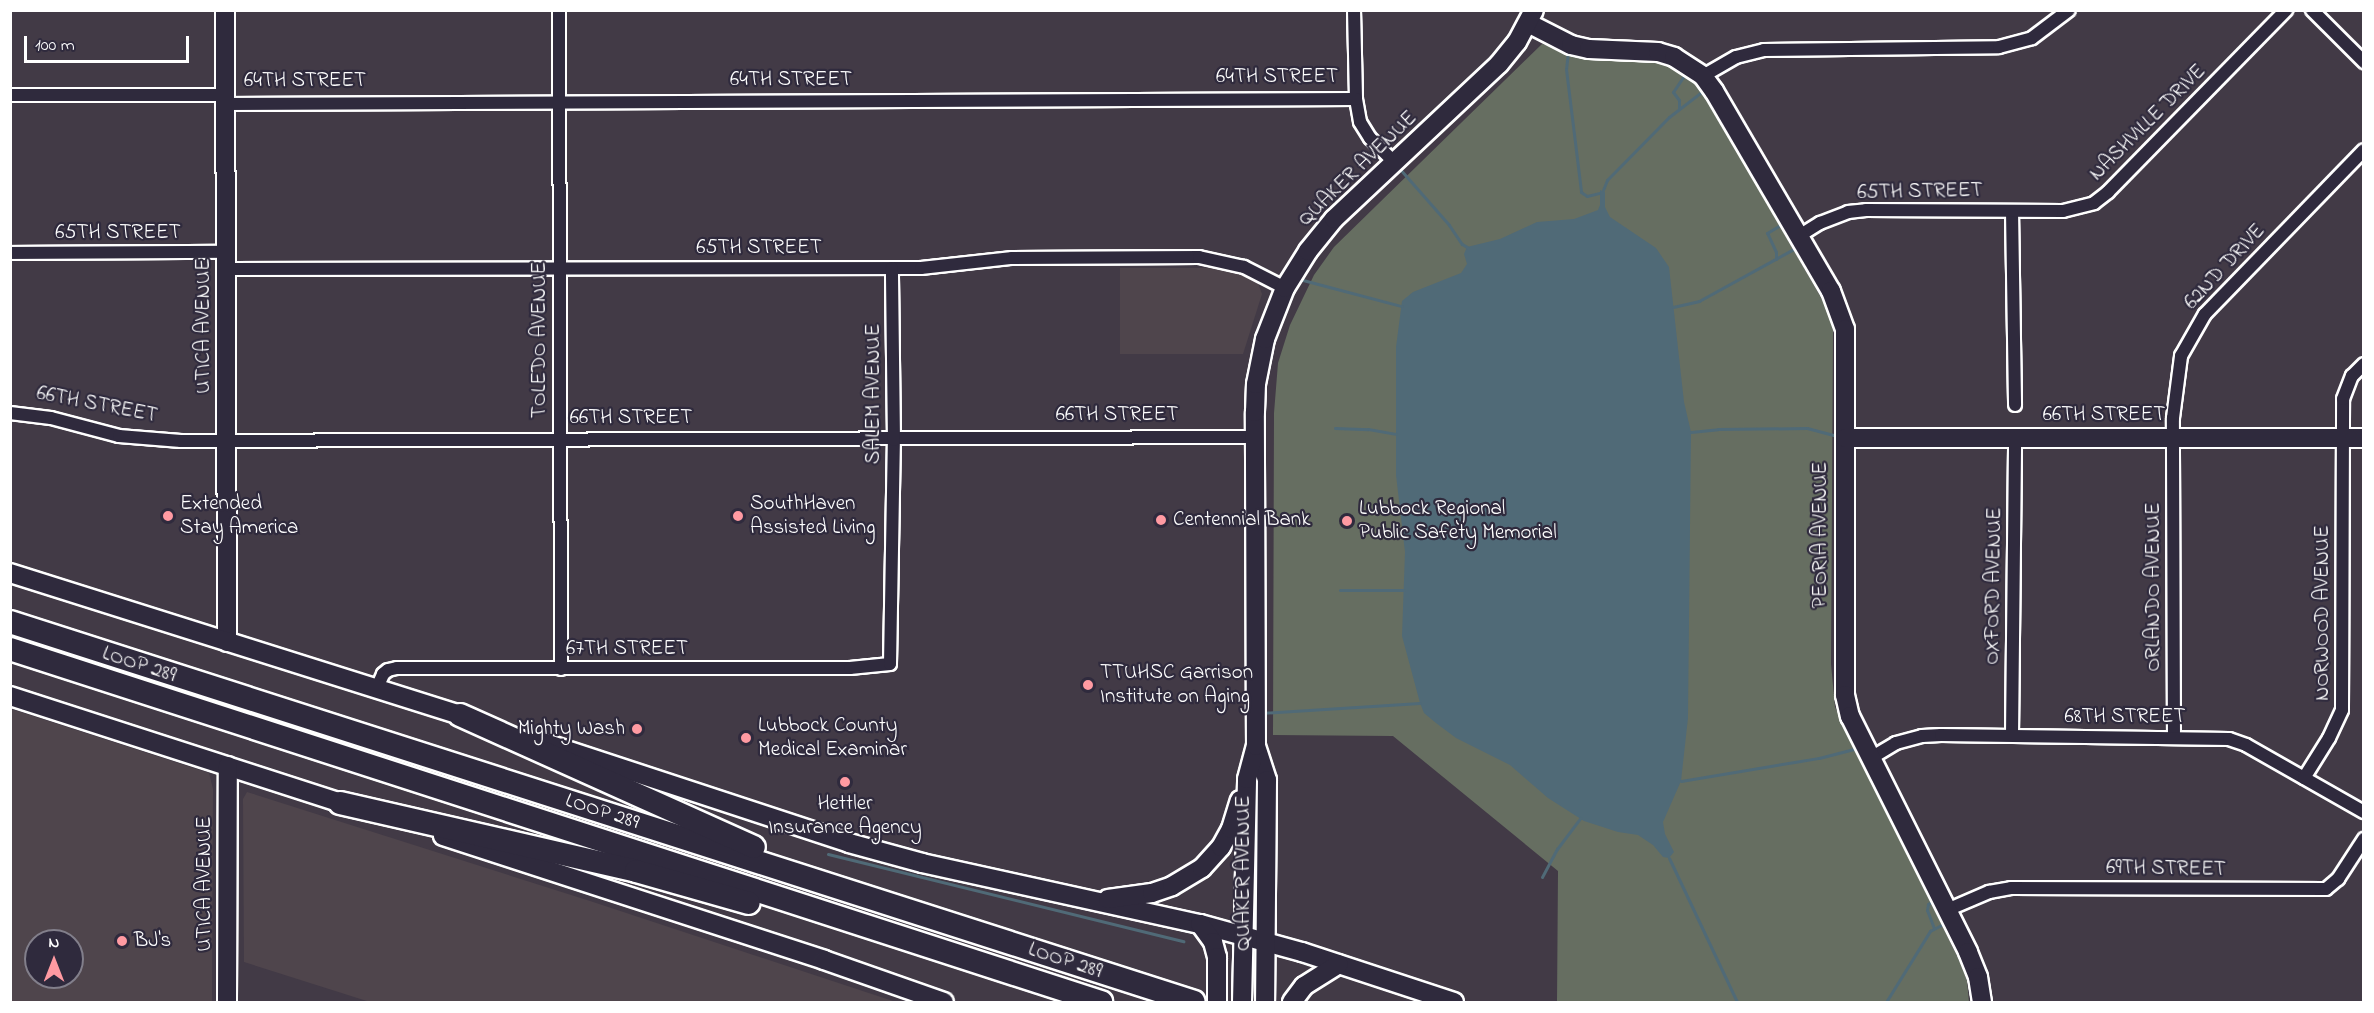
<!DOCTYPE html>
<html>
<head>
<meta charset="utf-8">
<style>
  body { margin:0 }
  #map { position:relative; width:2374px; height:1013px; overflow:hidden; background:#423a46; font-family:"Indie Flower",sans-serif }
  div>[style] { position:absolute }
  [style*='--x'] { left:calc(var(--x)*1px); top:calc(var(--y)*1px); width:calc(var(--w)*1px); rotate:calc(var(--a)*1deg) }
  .built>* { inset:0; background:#4f454c }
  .green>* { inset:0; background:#666e61 }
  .water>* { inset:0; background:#506a77 }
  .stream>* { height:3px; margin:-1.5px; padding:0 1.5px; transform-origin:1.5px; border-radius:1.5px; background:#506a77 }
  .roads { filter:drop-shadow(2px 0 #fff) drop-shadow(-2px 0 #fff) drop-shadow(0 2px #fff) drop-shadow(0 -2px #fff) }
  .street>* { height:12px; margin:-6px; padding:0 6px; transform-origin:6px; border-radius:6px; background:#2f2a3d }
  .secondary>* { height:18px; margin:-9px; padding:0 9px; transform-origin:9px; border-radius:9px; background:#2f2a3d }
  .highway>* { height:22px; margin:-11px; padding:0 11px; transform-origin:11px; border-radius:11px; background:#2f2a3d }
  .dots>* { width:16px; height:16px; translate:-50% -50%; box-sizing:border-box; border:3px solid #2f2a3d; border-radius:50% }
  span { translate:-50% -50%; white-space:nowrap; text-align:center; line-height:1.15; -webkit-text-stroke:4.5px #2f2a3d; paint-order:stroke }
  .street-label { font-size:21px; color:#fff }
  .poi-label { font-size:21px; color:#fff }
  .left { translate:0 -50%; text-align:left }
  .right { translate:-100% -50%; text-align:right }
  .frame { position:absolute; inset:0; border:12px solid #fff; pointer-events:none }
  .north { position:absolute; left:24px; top:929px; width:60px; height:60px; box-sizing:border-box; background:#2f2a3d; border:2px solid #827f8b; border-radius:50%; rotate:0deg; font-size:16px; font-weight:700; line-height:24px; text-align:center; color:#fff }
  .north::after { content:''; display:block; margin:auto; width:21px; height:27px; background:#ff9aa2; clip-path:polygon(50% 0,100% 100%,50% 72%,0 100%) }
  .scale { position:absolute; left:24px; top:36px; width:165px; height:27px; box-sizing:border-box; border:3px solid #fff; border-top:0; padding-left:8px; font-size:18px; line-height:21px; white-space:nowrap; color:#fff; -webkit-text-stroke:4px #2f2a3d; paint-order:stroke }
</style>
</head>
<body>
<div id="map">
  <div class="built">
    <i style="clip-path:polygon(1120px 268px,1212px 268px,1241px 275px,1258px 283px,1262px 294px,1243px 354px,1120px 354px)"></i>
    <i style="clip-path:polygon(evenodd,11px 709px,209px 773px,213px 789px,212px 1002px,11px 1002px,11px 709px,36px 941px,72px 941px,72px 977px,36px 977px,36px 941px)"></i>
    <i style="clip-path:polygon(247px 792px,590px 901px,896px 1002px,370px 1002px,244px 962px,243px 799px)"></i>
  </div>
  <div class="green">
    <i style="clip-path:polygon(1542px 44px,1589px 58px,1658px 61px,1672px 66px,1695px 82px,1708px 101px,1831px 315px,1833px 330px,1831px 664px,1835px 707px,1961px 964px,1967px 981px,1969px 1002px,1557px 1002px,1558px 871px,1393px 736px,1273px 735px,1274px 413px,1278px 363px,1290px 325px,1314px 275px,1334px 247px)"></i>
  </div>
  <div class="water">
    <i style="clip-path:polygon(1600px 190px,1605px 192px,1605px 207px,1610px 217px,1656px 248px,1669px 267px,1684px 402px,1691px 432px,1688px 718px,1681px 781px,1663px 822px,1665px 834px,1674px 852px,1669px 858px,1663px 857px,1653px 845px,1638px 835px,1618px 832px,1584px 821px,1548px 798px,1510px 765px,1456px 738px,1436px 723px,1424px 713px,1420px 703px,1402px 636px,1405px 552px,1396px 475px,1396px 347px,1402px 301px,1413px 292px,1461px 273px,1467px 264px,1464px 254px,1467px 247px,1500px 239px,1537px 222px,1574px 219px,1598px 210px,1600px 205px)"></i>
  </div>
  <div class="stream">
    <i style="--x:1568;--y:51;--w:18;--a:96"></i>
    <i style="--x:1566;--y:69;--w:124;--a:83"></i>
    <i style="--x:1581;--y:192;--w:7;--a:34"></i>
    <i style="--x:1587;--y:196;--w:12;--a:-14"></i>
    <i style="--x:1679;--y:108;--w:8;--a:-90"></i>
    <i style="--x:1679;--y:100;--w:10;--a:-127"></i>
    <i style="--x:1673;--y:92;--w:23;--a:-56"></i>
    <i style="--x:1399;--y:168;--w:76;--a:48.7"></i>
    <i style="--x:1449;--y:225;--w:23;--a:56"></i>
    <i style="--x:1462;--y:244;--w:6;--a:31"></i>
    <i style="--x:1603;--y:190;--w:11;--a:-68"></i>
    <i style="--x:1607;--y:180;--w:88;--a:-45.5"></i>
    <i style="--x:1669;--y:117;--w:44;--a:-37.6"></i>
    <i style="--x:1776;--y:259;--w:7;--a:-90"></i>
    <i style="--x:1776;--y:252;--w:21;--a:-115"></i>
    <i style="--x:1767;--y:233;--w:21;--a:-31"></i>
    <i style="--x:1299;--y:279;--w:106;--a:14.8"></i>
    <i style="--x:1673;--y:307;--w:27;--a:-13"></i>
    <i style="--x:1699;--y:301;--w:114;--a:-28.8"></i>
    <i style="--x:1335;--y:428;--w:33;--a:2"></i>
    <i style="--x:1368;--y:429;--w:28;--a:10"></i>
    <i style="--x:1691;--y:432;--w:27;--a:-6"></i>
    <i style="--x:1718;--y:429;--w:89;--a:-0.6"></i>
    <i style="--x:1807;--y:428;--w:34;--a:15"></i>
    <i style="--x:1340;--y:590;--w:64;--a:0"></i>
    <i style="--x:1261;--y:713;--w:159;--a:-3.6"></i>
    <i style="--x:1681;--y:781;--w:140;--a:-9.5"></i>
    <i style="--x:1819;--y:758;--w:40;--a:-14.4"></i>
    <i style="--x:828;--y:854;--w:366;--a:13.8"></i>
    <i style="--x:1669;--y:858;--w:159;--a:64.7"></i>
    <i style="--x:1542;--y:877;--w:32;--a:-62"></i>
    <i style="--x:1557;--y:849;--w:39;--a:-53"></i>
    <i style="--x:1934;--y:900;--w:7;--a:146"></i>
    <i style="--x:1928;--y:904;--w:6;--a:99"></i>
    <i style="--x:1927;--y:910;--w:19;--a:69"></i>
    <i style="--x:1886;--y:1002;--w:84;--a:-58.2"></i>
    <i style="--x:1930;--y:931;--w:17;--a:-28"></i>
  </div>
  <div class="roads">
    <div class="street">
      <i style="--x:559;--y:10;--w:659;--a:89.83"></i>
      <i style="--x:1354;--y:10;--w:89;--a:88.7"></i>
      <i style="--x:1356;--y:99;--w:23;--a:80"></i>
      <i style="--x:1360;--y:122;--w:19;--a:58"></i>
      <i style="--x:1370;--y:138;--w:34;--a:45"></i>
      <i style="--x:2312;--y:10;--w:74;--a:45"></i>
      <i style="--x:1703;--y:76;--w:38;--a:-30"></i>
      <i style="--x:1736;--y:57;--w:29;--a:-14"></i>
      <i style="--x:1764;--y:50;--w:235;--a:-0.7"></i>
      <i style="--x:1999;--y:47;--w:34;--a:-15"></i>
      <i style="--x:2032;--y:38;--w:46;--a:-37.1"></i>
      <i style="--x:10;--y:95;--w:215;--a:0"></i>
      <i style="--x:225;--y:104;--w:1131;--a:-0.25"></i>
      <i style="--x:2012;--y:211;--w:194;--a:89.1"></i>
      <i style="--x:1799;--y:236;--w:25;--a:-32"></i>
      <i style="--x:1820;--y:223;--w:30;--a:-21"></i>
      <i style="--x:1848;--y:212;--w:18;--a:-6"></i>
      <i style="--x:1866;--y:210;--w:197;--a:0.3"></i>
      <i style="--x:2063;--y:211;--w:32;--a:-14"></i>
      <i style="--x:2094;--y:203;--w:18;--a:-38"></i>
      <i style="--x:2108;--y:192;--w:255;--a:-45.6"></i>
      <i style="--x:10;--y:253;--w:216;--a:-0.3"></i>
      <i style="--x:226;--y:269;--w:695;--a:-0.08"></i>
      <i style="--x:921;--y:268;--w:92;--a:-6.3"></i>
      <i style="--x:1012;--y:258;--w:187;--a:-0.3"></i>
      <i style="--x:1199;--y:257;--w:46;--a:12.5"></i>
      <i style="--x:1244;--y:267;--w:46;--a:27.1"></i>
      <i style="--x:10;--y:413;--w:41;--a:7"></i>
      <i style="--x:51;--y:418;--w:70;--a:14.8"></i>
      <i style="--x:119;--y:436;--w:62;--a:4.6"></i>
      <i style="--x:181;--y:441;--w:1074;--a:-0.21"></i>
      <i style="--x:376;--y:690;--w:17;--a:-66"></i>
      <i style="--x:383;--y:674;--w:6;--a:-39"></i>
      <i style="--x:388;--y:670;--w:9;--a:-13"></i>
      <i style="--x:397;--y:668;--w:453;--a:0"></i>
      <i style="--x:850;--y:668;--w:40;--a:-5.7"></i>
      <i style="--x:890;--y:664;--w:224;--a:-89"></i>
      <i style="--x:894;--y:440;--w:172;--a:-90.7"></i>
      <i style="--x:2012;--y:735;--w:297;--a:-89.4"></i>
      <i style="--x:2174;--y:737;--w:319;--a:-90.2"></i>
      <i style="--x:2173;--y:418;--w:63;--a:-82.6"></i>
      <i style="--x:2181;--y:356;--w:48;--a:-60.3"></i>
      <i style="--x:2205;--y:314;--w:228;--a:-45.9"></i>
      <i style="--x:1871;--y:758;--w:29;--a:-31"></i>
      <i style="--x:1896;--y:743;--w:27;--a:-15"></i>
      <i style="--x:1922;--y:736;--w:19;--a:-3"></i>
      <i style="--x:1941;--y:735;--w:288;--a:0.8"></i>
      <i style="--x:2229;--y:739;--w:18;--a:19"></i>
      <i style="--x:2246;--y:745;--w:136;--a:29.6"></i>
      <i style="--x:2304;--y:778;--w:47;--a:-58"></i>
      <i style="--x:2329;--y:738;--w:31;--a:-65"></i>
      <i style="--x:2342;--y:710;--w:311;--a:-89.8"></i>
      <i style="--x:2343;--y:399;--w:25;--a:-69"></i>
      <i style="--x:2352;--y:376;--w:17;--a:-45"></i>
      <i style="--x:1947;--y:910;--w:46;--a:-23.2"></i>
      <i style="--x:1989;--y:892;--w:22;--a:-10"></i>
      <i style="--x:2011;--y:888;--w:315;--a:0.2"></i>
      <i style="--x:2326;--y:889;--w:16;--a:-40"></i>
      <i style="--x:2338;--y:879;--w:48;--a:-57"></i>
    </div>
    <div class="secondary">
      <i style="--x:225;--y:10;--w:632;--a:89.82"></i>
      <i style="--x:1528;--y:23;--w:48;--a:27.1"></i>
      <i style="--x:1571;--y:45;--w:18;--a:13"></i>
      <i style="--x:1589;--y:49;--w:69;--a:2.5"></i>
      <i style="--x:1658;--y:52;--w:17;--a:17"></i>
      <i style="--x:1674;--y:57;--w:35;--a:33"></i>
      <i style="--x:1703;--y:76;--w:19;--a:54"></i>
      <i style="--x:1714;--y:91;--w:232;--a:59.7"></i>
      <i style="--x:1831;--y:291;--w:40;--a:69.8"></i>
      <i style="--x:1845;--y:329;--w:366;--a:90"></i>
      <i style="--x:1845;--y:695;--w:22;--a:77"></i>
      <i style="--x:1850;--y:716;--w:264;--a:63.4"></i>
      <i style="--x:1968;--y:952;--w:27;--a:68"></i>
      <i style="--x:1978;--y:977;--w:25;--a:81"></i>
      <i style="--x:1845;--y:438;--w:519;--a:0"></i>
      <i style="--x:10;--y:573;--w:485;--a:17.5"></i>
      <i style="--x:10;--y:696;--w:358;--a:17.9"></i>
      <i style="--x:536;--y:740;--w:330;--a:18.2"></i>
      <i style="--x:849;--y:843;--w:76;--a:15.3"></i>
      <i style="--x:922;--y:863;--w:285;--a:12.4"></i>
      <i style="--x:1200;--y:924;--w:106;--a:15.4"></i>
      <i style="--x:1302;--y:952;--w:160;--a:18.2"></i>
      <i style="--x:1256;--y:746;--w:36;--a:72"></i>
      <i style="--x:1267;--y:780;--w:222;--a:90.5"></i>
      <i style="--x:443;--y:836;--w:401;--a:18"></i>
      <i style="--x:824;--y:960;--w:127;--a:19.3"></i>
      <i style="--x:1108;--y:899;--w:44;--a:-7.8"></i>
      <i style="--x:1152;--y:893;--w:21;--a:-19"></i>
      <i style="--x:1172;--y:886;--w:35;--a:-31"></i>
      <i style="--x:1202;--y:868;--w:28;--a:-48"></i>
      <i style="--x:1221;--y:847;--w:21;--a:-61"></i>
      <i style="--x:1231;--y:829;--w:30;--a:-73"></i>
      <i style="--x:1200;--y:924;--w:22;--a:54"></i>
      <i style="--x:1213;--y:942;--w:16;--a:75"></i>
      <i style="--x:1217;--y:957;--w:45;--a:90"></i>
      <i style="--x:227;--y:1002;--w:236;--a:-89.8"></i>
      <i style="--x:1242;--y:1002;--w:223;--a:-88.7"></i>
      <i style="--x:1247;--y:779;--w:34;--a:-75"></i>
      <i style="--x:1256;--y:746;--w:334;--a:-90.2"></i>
      <i style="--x:1255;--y:412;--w:28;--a:-88"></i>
      <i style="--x:1256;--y:384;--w:46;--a:-78.7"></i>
      <i style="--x:1265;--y:339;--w:55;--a:-68.6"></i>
      <i style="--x:1285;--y:288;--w:44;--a:-58.1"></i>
      <i style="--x:1308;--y:251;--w:41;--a:-50.9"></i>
      <i style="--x:1334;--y:219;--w:226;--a:-43.2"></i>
      <i style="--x:1499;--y:64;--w:28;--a:-51"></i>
      <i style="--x:1517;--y:42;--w:36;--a:-62"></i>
      <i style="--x:1292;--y:1002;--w:20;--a:-53"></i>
      <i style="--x:1304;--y:986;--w:41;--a:-32.2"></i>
    </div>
    <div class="highway">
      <i style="--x:10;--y:622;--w:1243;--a:17.79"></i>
      <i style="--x:10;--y:649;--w:1147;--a:17.93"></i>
      <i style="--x:460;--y:715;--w:322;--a:24.2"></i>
      <i style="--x:340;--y:803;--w:304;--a:12.9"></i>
      <i style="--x:636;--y:871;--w:117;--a:15.8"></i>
    </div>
  </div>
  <div class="dots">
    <i style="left:168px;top:516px;background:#ff9aa2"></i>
    <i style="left:738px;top:516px;background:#ff9aa2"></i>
    <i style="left:1161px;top:520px;background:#ff9aa2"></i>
    <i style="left:1347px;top:521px;background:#ff9aa2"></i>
    <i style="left:1088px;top:685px;background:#ff9aa2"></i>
    <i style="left:637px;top:729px;background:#ff9aa2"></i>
    <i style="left:746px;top:738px;background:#ff9aa2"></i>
    <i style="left:845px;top:782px;background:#ff9aa2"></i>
    <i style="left:122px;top:941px;background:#ff9aa2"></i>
  </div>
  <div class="street-label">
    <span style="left:1277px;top:77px">64TH STREET</span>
    <span style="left:791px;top:80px">64TH STREET</span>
    <span style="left:305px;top:81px">64TH STREET</span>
    <span style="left:2148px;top:123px;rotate:-45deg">NASHVILLE DRIVE</span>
    <span style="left:1358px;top:169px;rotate:-44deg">QUAKER AVENUE</span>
    <span style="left:1920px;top:192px;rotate:-1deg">65TH STREET</span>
    <span style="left:118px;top:233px">65TH STREET</span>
    <span style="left:759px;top:248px">65TH STREET</span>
    <span style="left:2225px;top:267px;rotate:-47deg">62ND DRIVE</span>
    <span style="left:204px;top:326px;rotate:-90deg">UTICA AVENUE</span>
    <span style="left:540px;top:340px;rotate:-90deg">TOLEDO AVENUE</span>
    <span style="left:874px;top:394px;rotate:-90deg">SALEM AVENUE</span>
    <span style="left:97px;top:405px;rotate:11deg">66TH STREET</span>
    <span style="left:1117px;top:415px">66TH STREET</span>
    <span style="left:2104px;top:415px">66TH STREET</span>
    <span style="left:631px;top:418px">66TH STREET</span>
    <span style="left:1821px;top:535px;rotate:-90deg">PEORIA AVENUE</span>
    <span style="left:1994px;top:586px;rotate:-89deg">OXFORD AVENUE</span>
    <span style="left:2154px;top:587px;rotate:-90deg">ORLANDO AVENUE</span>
    <span style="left:2323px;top:613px;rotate:-90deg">NORWOOD AVENUE</span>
    <span style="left:627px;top:649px">67TH STREET</span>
    <span style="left:139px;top:665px;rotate:18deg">LOOP 289</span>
    <span style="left:2125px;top:717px">68TH STREET</span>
    <span style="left:602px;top:812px;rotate:18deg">LOOP 289</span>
    <span style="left:2166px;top:869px;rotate:1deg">69TH STREET</span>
    <span style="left:1244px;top:873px;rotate:-90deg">QUAKER AVENUE</span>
    <span style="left:205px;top:884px;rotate:-90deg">UTICA AVENUE</span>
    <span style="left:1065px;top:961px;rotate:18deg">LOOP 289</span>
  </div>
  <div class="poi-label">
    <span class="left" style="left:180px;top:516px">Extended<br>Stay America</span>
    <span class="left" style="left:750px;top:516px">SouthHaven<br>Assisted Living</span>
    <span class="left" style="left:1359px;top:521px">Lubbock Regional<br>Public Safety Memorial</span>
    <span class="left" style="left:1173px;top:520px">Centennial Bank</span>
    <span class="left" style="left:1100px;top:685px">TTUHSC Garrison<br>Institute on Aging</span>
    <span class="left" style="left:758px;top:738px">Lubbock County<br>Medical Examinar</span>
    <span class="right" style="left:625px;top:729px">Mighty Wash</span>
    <span style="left:845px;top:816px">Hettler<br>Insurance Agency</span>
    <span class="left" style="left:134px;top:941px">BJ's</span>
  </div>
  <div class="frame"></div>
  <div class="north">N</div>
  <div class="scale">100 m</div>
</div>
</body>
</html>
